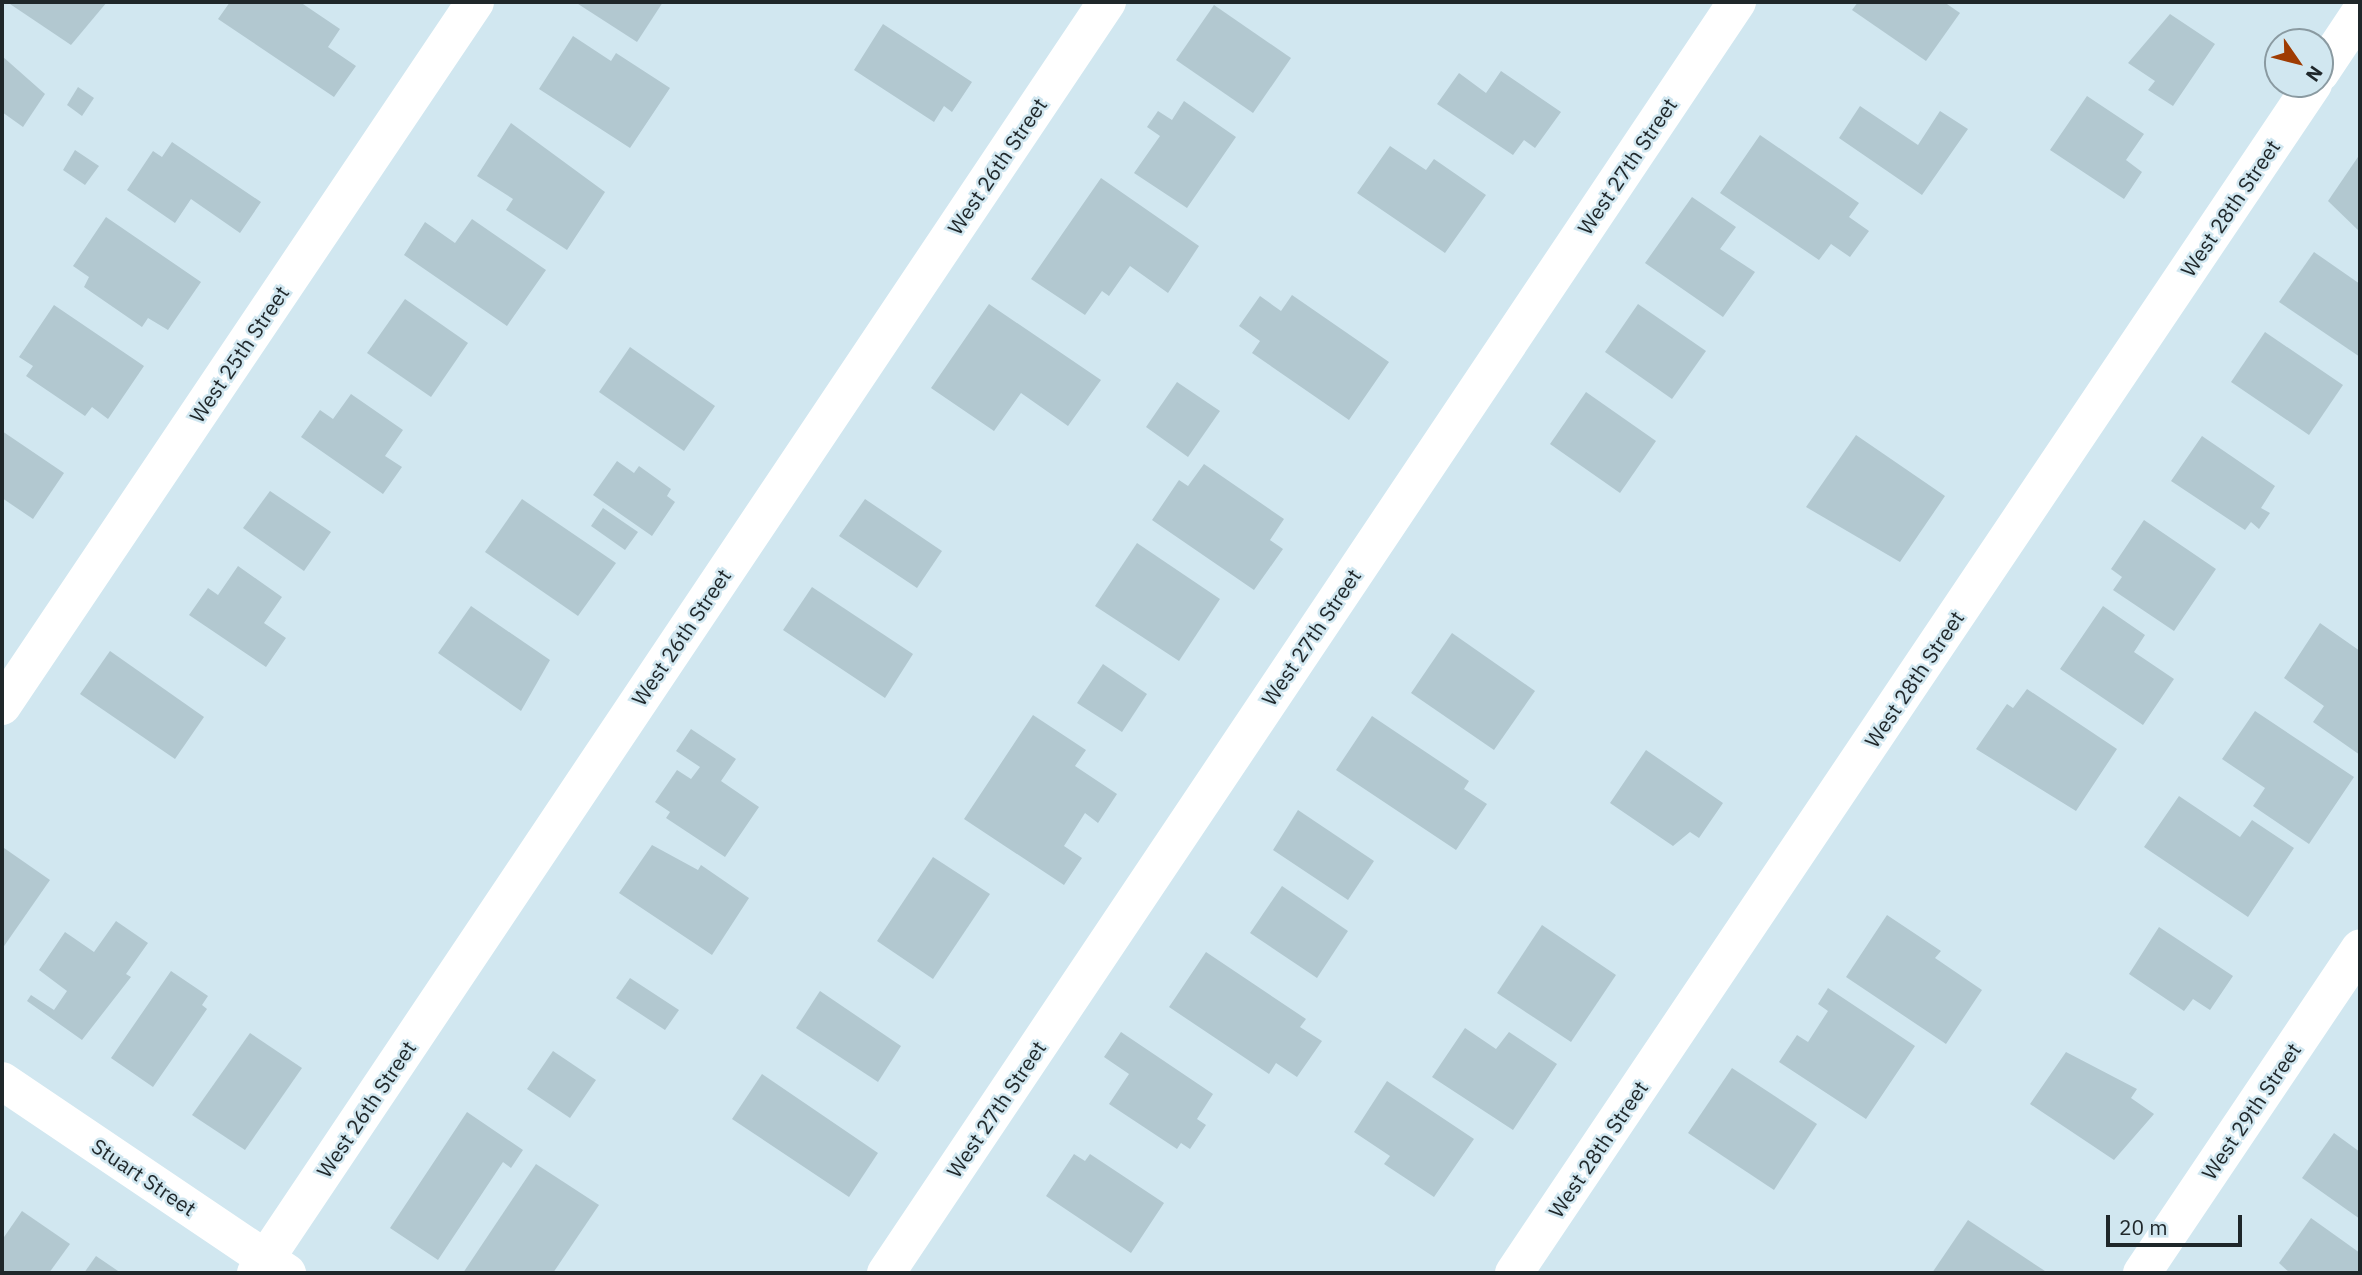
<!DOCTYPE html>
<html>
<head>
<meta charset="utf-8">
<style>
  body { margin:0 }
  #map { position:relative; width:2362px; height:1275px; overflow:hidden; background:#d1e7f0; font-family:"IBM Plex Sans",sans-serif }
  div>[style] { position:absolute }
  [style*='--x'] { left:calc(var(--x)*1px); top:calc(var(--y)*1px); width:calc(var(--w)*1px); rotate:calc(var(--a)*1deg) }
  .building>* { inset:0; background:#b2c8d0 }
  .minor>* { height:38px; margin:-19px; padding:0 19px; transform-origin:19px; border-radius:19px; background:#fff }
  span { translate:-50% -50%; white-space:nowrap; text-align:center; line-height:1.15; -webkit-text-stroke:5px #d1e7f0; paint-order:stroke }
  .street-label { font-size:21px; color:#1f272a }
  .frame { position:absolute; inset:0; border:4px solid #1f272a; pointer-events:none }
  .north { position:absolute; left:2264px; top:28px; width:70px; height:70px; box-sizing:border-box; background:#d1e7f0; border:2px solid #8a9aa1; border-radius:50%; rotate:125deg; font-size:19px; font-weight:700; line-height:28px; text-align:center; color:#1f272a }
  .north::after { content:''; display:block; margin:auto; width:24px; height:32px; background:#9f3c03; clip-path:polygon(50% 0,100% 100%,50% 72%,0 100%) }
  .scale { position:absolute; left:2106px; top:1215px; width:136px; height:32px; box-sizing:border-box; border:4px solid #1f272a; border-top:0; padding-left:9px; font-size:21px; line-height:24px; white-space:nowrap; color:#1f272a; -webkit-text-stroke:5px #d1e7f0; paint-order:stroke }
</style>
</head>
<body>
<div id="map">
  <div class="building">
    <i style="clip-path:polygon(7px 2px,107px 2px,71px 45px)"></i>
    <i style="clip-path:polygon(230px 2px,300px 2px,340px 29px,328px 47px,356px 66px,334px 97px,218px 19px)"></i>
    <i style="clip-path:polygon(575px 2px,663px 2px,637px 42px)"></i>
    <i style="clip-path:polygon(1858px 2px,1944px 2px,1960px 13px,1926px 61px,1852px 10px)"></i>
    <i style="clip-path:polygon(1214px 5px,1291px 58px,1253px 113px,1176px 60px)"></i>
    <i style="clip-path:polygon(2170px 14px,2215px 44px,2173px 106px,2148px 90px,2155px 81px,2128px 63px)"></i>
    <i style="clip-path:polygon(883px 24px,972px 82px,952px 112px,944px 106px,934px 122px,854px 70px)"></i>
    <i style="clip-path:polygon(573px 36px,611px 61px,616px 53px,670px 88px,630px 148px,539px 89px)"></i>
    <i style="clip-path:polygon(2px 56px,45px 94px,23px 127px,2px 112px)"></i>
    <i style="clip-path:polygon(1501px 71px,1561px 112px,1535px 148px,1524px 140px,1513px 155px,1437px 104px,1459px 73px,1486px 93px)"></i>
    <i style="clip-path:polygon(78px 87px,94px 98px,82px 116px,67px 105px)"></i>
    <i style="clip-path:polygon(2087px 96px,2144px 134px,2126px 160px,2142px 172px,2124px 199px,2050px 150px)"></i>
    <i style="clip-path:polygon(1184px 101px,1236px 137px,1187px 208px,1134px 173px,1160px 136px,1147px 127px,1158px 111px,1172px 120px)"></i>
    <i style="clip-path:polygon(1860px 106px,1918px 145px,1940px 111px,1968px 129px,1922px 195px,1839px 138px)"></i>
    <i style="clip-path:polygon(511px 123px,605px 192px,567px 250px,506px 210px,513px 199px,477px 176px)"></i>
    <i style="clip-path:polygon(1760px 135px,1859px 203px,1849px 217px,1869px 231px,1850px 257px,1831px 244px,1819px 260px,1720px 193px)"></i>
    <i style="clip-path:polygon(172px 142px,261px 202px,240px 233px,191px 199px,175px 223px,127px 190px,153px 151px,162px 157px)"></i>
    <i style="clip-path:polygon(1390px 146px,1426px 170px,1434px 159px,1486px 195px,1445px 253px,1357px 193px)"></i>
    <i style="clip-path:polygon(75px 150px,99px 166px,85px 185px,63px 170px)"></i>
    <i style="clip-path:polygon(2360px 154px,2360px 232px,2328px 201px)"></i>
    <i style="clip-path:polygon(1101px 178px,1199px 246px,1168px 293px,1130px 266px,1109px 296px,1102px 291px,1085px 315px,1031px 279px)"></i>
    <i style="clip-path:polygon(1692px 197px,1736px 227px,1720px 249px,1755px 272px,1723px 317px,1645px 263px)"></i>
    <i style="clip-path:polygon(106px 217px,201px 282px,168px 330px,148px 318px,142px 327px,84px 287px,89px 277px,73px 266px)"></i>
    <i style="clip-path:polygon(472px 219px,546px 270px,507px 326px,404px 255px,425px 222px,455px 243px)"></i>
    <i style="clip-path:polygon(2314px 252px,2360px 284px,2360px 357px,2279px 302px)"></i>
    <i style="clip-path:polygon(1292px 295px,1389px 362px,1349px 420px,1252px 353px,1260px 341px,1239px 326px,1260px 296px,1281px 311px)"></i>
    <i style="clip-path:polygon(405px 299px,468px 343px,431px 397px,367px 353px)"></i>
    <i style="clip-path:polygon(989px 304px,1101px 380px,1068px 426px,1021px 393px,994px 431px,931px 388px)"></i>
    <i style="clip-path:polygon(1638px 304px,1706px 351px,1672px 399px,1605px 352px)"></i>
    <i style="clip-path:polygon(54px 305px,144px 366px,108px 419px,92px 407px,85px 416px,26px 376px,33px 366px,19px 357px)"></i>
    <i style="clip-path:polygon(2265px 332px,2343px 385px,2309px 435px,2231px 382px)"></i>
    <i style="clip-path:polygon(630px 347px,715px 406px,684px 451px,599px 392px)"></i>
    <i style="clip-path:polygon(1177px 382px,1220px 411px,1188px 457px,1146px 427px)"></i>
    <i style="clip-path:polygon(1586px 392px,1656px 441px,1620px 493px,1550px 444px)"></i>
    <i style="clip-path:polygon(351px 394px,403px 430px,385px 456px,402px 467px,383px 494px,301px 437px,320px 410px,333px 419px)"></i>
    <i style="clip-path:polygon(2px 431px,64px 473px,33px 519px,2px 498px)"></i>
    <i style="clip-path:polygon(1856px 435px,1945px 496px,1900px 562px,1806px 507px)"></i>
    <i style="clip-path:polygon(2202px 436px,2275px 486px,2261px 508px,2270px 513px,2259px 529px,2251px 522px,2245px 530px,2171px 481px)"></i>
    <i style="clip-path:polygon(617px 461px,634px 473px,639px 466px,671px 489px,667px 496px,675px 502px,652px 536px,593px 495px)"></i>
    <i style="clip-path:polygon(1204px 464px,1284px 519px,1270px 540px,1283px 549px,1254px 590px,1152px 520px,1179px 480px,1188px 486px)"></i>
    <i style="clip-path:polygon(270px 491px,331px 532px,304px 571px,243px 528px)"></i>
    <i style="clip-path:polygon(522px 499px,616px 563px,578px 616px,485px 552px)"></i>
    <i style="clip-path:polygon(865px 499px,942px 551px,917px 588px,839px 536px)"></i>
    <i style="clip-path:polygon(603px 508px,638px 532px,625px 550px,591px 526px)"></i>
    <i style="clip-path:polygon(2144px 520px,2216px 569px,2174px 631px,2113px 590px,2122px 577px,2111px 569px)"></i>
    <i style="clip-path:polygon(1137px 543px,1220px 599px,1179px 661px,1095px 606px)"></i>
    <i style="clip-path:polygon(238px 566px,282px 597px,264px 623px,286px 638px,266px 667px,189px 615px,208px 588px,218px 595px)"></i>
    <i style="clip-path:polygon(812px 587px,913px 654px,885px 698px,783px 630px)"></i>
    <i style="clip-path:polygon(471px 606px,550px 660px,521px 711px,438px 653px)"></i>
    <i style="clip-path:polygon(2103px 606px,2145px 635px,2134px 652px,2174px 679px,2143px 725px,2060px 669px)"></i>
    <i style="clip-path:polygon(2320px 623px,2360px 651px,2360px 755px,2313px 722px,2324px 706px,2284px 678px)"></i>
    <i style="clip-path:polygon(1452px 633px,1535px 691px,1494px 750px,1411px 693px)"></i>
    <i style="clip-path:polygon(110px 651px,204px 717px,175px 759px,80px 694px)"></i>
    <i style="clip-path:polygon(1103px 664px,1147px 694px,1122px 732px,1077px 703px)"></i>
    <i style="clip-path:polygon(2027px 689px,2117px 749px,2076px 811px,1976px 749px,2007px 704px,2013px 708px)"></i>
    <i style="clip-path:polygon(2255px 711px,2354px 777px,2309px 844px,2253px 806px,2265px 788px,2222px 759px)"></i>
    <i style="clip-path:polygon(1033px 715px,1086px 750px,1075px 766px,1117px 794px,1098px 823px,1085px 813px,1064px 846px,1082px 858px,1064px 885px,964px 819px)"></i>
    <i style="clip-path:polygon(1372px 716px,1469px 781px,1464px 789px,1487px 804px,1456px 850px,1336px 770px)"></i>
    <i style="clip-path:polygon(691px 729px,736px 759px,721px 781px,759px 807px,725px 857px,666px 818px,670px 812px,655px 802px,677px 770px,691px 779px,700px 767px,676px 751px)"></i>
    <i style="clip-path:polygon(1646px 750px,1723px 803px,1699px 838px,1690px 832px,1673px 846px,1610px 803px)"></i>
    <i style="clip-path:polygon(2179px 796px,2240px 837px,2252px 820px,2294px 848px,2248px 917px,2144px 847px)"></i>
    <i style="clip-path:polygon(1298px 810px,1374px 861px,1348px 900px,1273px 850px)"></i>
    <i style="clip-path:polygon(652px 845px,698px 870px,701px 865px,749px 898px,712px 955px,619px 893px)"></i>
    <i style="clip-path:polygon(4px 848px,50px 880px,2px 949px,2px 851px)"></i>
    <i style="clip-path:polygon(933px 857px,990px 894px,933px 979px,877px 941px)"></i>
    <i style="clip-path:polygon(1282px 886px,1348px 931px,1317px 978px,1250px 933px)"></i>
    <i style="clip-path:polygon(1887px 915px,1941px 951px,1935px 958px,1982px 990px,1946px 1044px,1846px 977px)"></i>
    <i style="clip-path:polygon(116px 921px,148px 943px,126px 974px,131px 977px,82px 1040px,27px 1001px,31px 995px,54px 1010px,67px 991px,39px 970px,65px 932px,94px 952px)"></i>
    <i style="clip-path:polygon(1542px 925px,1616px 975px,1571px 1042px,1497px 993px)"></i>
    <i style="clip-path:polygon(2159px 927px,2233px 976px,2210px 1010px,2193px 999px,2184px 1011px,2129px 974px)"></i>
    <i style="clip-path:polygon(1206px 952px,1306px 1019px,1300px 1027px,1322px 1041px,1297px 1077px,1276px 1063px,1269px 1074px,1169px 1007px)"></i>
    <i style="clip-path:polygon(171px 971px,208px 996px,202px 1005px,207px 1009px,153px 1087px,111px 1058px)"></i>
    <i style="clip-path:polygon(630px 978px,679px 1010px,665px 1030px,616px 998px)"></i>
    <i style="clip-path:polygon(1828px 988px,1915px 1046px,1866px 1119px,1779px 1062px,1797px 1035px,1808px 1042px,1828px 1011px,1818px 1004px)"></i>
    <i style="clip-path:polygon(820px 991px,901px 1046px,878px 1082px,796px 1028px)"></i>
    <i style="clip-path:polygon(1465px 1028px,1496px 1049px,1509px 1032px,1557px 1064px,1513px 1130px,1432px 1077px)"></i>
    <i style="clip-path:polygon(1121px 1032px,1213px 1094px,1197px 1119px,1206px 1125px,1190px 1149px,1181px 1143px,1177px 1149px,1109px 1104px,1129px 1074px,1104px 1057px)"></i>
    <i style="clip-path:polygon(250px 1033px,302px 1068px,245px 1150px,192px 1115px)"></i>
    <i style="clip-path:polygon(553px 1051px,596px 1080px,570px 1118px,527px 1089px)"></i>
    <i style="clip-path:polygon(2066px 1052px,2137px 1089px,2131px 1098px,2154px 1114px,2114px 1160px,2030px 1104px)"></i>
    <i style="clip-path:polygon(1732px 1068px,1817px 1124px,1774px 1190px,1688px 1133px)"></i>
    <i style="clip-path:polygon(762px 1074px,878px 1153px,849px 1197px,732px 1119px)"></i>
    <i style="clip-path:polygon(1387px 1081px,1474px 1139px,1434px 1197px,1384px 1164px,1390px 1156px,1354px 1132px)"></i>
    <i style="clip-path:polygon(467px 1112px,523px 1150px,511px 1168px,503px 1162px,438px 1260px,390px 1228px)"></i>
    <i style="clip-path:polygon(2334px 1133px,2360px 1152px,2360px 1219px,2302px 1178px)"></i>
    <i style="clip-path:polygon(1074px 1154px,1085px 1161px,1090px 1154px,1164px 1203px,1131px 1253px,1046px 1196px)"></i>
    <i style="clip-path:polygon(536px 1164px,599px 1205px,553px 1273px,463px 1273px)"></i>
    <i style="clip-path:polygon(22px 1211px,70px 1244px,49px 1273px,2px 1273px,2px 1240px)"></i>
    <i style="clip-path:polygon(2311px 1218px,2360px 1253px,2360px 1273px,2290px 1273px,2279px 1263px)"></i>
    <i style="clip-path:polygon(1968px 1220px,2048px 1273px,1932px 1273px)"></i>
    <i style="clip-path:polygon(96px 1256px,121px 1273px,84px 1273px)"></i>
  </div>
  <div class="minor">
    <i style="--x:2320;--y:73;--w:72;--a:-56.3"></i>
    <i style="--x:2;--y:706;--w:848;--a:-56.1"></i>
    <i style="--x:2;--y:1081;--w:344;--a:34"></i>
    <i style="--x:256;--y:1273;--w:1530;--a:-56.2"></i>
    <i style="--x:886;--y:1273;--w:1530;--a:-56.2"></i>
    <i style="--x:1514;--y:1273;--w:1433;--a:-56.1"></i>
    <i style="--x:2142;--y:1273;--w:391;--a:-56.1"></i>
  </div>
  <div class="street-label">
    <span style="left:997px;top:166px;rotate:-56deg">West 26th Street</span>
    <span style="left:1627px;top:166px;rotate:-56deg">West 27th Street</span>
    <span style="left:2230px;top:208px;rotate:-56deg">West 28th Street</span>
    <span style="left:239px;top:354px;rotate:-56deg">West 25th Street</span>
    <span style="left:681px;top:637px;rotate:-56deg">West 26th Street</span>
    <span style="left:1311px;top:637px;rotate:-56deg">West 27th Street</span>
    <span style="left:1914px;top:679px;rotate:-56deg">West 28th Street</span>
    <span style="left:366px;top:1109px;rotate:-56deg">West 26th Street</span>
    <span style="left:996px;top:1109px;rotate:-56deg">West 27th Street</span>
    <span style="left:2251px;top:1111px;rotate:-56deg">West 29th Street</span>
    <span style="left:1598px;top:1149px;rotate:-56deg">West 28th Street</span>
    <span style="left:144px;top:1177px;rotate:34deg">Stuart Street</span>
  </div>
  <div class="frame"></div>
  <div class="north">N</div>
  <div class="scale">20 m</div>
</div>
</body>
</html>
